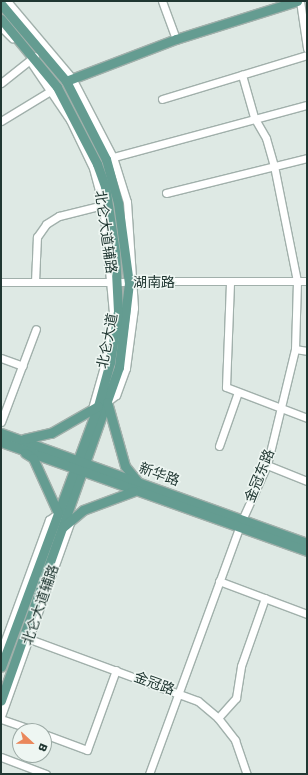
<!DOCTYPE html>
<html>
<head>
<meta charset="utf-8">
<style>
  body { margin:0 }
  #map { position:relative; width:308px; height:775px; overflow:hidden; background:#dee9e4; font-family:Rubik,"Noto Sans SC",sans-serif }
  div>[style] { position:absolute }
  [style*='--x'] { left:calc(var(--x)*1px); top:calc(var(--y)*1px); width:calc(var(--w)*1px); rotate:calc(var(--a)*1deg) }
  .roads { filter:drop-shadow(1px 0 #a1b0ab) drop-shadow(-1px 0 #a1b0ab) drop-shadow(0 1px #a1b0ab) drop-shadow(0 -1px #a1b0ab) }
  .minor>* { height:7px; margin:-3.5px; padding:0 3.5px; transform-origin:3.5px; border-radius:3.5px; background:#fff }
  .major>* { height:9px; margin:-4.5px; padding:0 4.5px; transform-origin:4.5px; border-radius:4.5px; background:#649c91 }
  span { translate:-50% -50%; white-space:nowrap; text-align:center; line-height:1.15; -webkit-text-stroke:3px #eef6f2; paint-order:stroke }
  .street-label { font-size:14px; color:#203732 }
  .frame { position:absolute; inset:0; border:2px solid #203732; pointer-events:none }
  .north { position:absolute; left:12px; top:723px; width:40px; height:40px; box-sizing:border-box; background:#eef6f2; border:1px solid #9caaa5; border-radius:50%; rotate:112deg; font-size:11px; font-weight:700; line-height:16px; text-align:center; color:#203732 }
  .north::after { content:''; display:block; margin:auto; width:14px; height:18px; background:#ea875b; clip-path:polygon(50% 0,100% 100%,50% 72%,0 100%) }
</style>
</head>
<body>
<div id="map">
  <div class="roads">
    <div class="minor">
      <i style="--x:7;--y:1;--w:101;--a:49.8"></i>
      <i style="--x:72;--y:78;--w:89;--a:62.6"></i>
      <i style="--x:113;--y:157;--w:47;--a:72.7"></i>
      <i style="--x:127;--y:202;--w:106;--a:86.2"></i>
      <i style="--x:134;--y:308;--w:61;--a:97.6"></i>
      <i style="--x:126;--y:368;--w:29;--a:110"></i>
      <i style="--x:116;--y:395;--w:11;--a:142"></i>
      <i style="--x:162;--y:1;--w:40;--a:69.8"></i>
      <i style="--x:300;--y:1;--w:48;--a:81.5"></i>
      <i style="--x:1;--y:27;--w:16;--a:45"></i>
      <i style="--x:32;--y:64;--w:68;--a:55.8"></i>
      <i style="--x:70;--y:120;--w:53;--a:64.4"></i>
      <i style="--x:93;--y:168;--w:38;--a:75"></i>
      <i style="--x:103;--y:205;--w:107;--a:84.7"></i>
      <i style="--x:113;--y:312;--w:52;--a:98.9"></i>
      <i style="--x:105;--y:363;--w:51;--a:105.9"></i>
      <i style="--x:1;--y:83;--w:43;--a:-38.5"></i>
      <i style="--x:162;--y:99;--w:152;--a:-16.9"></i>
      <i style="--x:1;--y:121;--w:63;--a:-31.4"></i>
      <i style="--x:110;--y:158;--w:204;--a:-15.1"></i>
      <i style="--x:166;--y:193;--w:145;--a:-13.9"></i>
      <i style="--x:1;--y:282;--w:306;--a:-0.2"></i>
      <i style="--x:35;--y:282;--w:45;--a:-87.5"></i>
      <i style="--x:37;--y:237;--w:16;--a:-55"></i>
      <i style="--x:46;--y:224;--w:15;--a:-32"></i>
      <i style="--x:59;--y:216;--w:49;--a:-14"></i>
      <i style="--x:230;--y:283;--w:104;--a:92.2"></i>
      <i style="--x:226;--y:387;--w:87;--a:20.9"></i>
      <i style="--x:295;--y:349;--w:12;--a:9"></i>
      <i style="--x:1;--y:358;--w:23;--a:20"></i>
      <i style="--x:1;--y:422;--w:99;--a:-69.4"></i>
      <i style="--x:219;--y:446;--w:57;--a:-70.6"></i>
      <i style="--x:267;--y:465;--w:43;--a:21.8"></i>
      <i style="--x:219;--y:581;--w:94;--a:20.6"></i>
      <i style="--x:24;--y:637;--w:185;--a:20.2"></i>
      <i style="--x:198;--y:701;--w:26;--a:40"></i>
      <i style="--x:218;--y:718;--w:28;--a:52"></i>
      <i style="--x:235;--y:740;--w:36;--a:71"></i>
      <i style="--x:1;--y:651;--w:140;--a:-69.9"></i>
      <i style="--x:49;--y:520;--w:11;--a:-38"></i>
      <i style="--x:1;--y:716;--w:208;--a:-70.3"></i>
      <i style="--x:218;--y:718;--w:27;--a:-48"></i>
      <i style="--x:236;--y:698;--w:32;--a:-81"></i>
      <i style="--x:241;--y:666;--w:72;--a:-70.6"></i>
      <i style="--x:1;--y:719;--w:36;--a:19"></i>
      <i style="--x:44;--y:734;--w:46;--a:20.4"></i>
      <i style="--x:87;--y:750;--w:85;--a:-70.1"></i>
      <i style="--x:1;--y:757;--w:48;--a:20.7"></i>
      <i style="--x:149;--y:774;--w:270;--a:-69.9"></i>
      <i style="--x:242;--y:520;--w:60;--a:-65.6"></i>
      <i style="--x:267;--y:465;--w:119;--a:-76.4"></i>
      <i style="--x:295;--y:349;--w:68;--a:-88.3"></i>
      <i style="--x:297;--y:281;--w:117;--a:-101.3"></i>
      <i style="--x:274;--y:166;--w:29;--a:-106"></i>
      <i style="--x:266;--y:138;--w:24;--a:-120"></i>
      <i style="--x:254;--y:117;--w:44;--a:-105.9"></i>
    </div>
    <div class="major">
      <i style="--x:1;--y:4;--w:101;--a:49.8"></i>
      <i style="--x:66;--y:81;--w:88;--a:62.9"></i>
      <i style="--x:106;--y:159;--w:46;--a:74.7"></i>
      <i style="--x:118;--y:203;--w:81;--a:82.2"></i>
      <i style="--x:129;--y:283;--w:85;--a:96.8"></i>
      <i style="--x:119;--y:367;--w:354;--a:109.5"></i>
      <i style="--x:1;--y:19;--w:88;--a:50.5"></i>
      <i style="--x:57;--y:87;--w:87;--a:62.5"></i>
      <i style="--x:97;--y:164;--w:23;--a:70"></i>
      <i style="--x:105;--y:186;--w:67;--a:81.4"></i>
      <i style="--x:115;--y:252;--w:59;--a:87.1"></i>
      <i style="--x:118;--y:311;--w:52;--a:98.9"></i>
      <i style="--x:110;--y:362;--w:46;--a:105.3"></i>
      <i style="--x:98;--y:406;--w:278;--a:110.4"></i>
      <i style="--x:66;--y:81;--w:118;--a:-20.9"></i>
      <i style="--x:176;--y:39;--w:127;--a:-17.4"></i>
      <i style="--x:107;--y:402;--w:66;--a:74.3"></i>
      <i style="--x:125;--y:466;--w:21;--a:51"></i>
      <i style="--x:1;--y:433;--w:325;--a:19.8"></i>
      <i style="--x:24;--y:439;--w:28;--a:-13"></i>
      <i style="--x:51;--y:433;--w:54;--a:-29.9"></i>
      <i style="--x:1;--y:442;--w:325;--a:19.6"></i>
      <i style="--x:25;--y:453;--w:9;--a:32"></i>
      <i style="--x:33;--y:458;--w:60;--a:65.6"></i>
      <i style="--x:63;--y:527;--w:26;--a:-40"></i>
      <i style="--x:83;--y:510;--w:54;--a:-20.4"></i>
    </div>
  </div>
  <div class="street-label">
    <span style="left:105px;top:232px;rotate:82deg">北仑大道辅路</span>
    <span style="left:154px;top:283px">湖南路</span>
    <span style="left:108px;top:341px;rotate:-79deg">北仑大道</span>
    <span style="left:159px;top:475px;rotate:20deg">新华路</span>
    <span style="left:260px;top:476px;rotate:-68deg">金冠东路</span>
    <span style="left:41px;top:605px;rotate:-71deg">北仑大道辅路</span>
    <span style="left:154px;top:684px;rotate:20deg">金冠路</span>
  </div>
  <div class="frame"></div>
  <div class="north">B</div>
</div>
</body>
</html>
